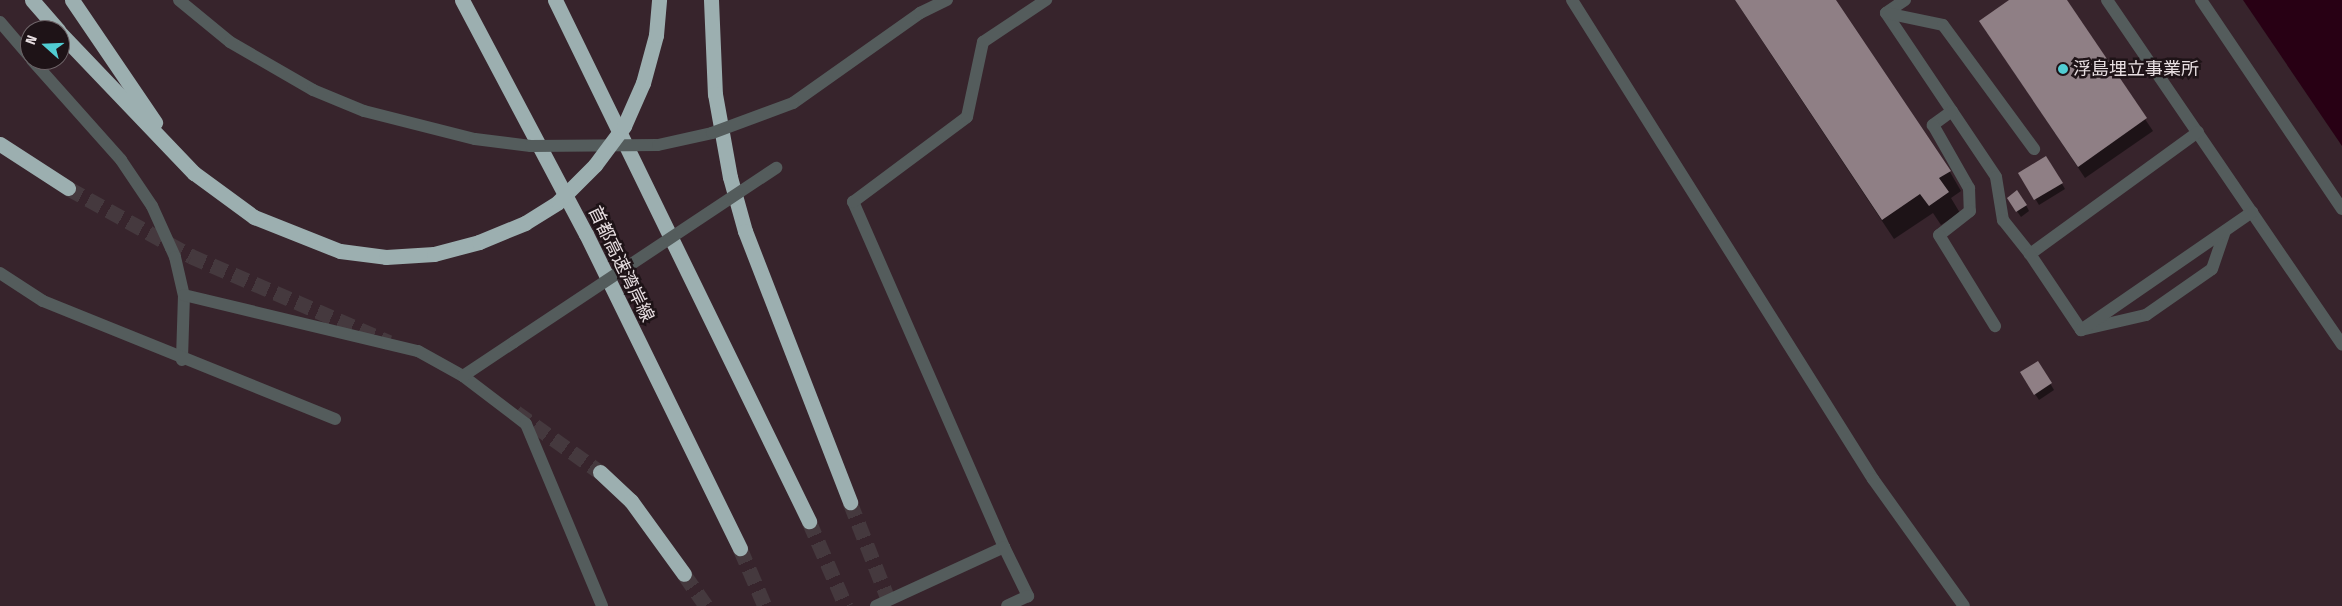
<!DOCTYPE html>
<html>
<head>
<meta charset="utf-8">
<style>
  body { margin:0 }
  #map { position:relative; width:2342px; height:606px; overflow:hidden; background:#281c21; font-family:"Fira Sans Condensed","Noto Sans JP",sans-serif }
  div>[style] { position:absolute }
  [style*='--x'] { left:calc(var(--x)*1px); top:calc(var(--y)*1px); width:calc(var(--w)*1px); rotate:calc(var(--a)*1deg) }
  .built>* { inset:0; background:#37242c }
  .water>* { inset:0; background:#280014 }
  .shadow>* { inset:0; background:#0007 }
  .building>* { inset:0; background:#8f7f85 }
  .highway-tunnel>* { height:15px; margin-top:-7.5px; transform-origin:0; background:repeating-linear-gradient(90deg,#45393e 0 15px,transparent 0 23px) }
  .lane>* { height:12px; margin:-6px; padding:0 6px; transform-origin:6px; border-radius:6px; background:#545c5c }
  .street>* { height:12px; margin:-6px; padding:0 6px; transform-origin:6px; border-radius:6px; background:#545c5c }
  .highway>* { height:15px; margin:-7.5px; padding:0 7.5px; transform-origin:7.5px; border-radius:7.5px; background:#9cafb0 }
  .lane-bridge>* { height:12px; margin:-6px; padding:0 6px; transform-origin:6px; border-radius:6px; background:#545c5c }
  .highway-bridge>* { height:15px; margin:-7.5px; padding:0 7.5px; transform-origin:7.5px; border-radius:7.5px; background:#9cafb0 }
  .dots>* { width:14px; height:14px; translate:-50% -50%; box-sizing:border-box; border:2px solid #1e1317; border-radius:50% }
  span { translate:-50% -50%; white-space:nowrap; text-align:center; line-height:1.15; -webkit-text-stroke:5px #1e1317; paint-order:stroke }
  .poi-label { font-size:18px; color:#e7dee1 }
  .left { translate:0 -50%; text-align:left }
  .street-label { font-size:18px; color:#e7dee1 }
  .north { position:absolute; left:20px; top:20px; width:50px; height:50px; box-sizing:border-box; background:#1e1317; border:1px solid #6e6468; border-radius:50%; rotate:290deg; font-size:14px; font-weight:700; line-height:20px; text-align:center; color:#e7dee1 }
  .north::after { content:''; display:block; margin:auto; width:18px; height:22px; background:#51ccd2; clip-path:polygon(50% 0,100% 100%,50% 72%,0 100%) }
</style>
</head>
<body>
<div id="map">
  <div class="built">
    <i style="clip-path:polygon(evenodd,0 0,2342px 0,2342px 606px,0 606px,0 0,30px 30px,60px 30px,60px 60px,30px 60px,30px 30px)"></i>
  </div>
  <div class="water">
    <i style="clip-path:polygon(2243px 0,2342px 0,2342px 146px)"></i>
  </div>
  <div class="shadow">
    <i style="clip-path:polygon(1735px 0,1834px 0,1950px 172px,1961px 191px,1951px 198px,1960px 213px,1941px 225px,1933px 213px,1894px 239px)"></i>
    <i style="clip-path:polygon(2011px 0,2065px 0,2153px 131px,2085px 178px,1988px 33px)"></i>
    <i style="clip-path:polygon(2046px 157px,2065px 189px,2039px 205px,2020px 173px)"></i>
    <i style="clip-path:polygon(2012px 204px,2026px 205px,2029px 211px,2021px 217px)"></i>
    <i style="clip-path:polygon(2038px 363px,2054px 390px,2039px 400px,2025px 379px)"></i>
  </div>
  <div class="building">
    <i style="clip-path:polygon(1735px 0,1836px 0,1951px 171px,1939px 178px,1949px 192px,1929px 206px,1920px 194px,1882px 220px)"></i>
    <i style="clip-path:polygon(2009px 0,2067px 0,2147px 118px,2078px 167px,1979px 21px)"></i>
    <i style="clip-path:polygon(2046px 156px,2063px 183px,2034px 200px,2018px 173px)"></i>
    <i style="clip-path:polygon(2017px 190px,2027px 205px,2016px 212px,2007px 198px)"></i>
    <i style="clip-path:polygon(2038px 361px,2052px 383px,2034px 395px,2020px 372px)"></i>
  </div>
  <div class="highway-tunnel">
    <i style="--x:68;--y:188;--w:141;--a:28.9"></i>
    <i style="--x:191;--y:256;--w:216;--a:23.5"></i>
    <i style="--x:516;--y:412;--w:103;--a:35.5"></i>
    <i style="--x:850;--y:502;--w:112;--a:68.5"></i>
    <i style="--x:809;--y:521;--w:93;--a:66.5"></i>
    <i style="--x:740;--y:548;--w:63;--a:66.7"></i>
    <i style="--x:684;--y:574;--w:39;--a:55"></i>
  </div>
  <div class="lane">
    <i style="--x:1572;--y:0;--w:566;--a:57.86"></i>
    <i style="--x:1873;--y:479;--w:156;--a:54.4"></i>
    <i style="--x:1905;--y:0;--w:23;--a:146"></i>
    <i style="--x:1886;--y:13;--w:197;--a:56.1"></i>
    <i style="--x:1996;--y:177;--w:44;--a:80.8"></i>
    <i style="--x:2003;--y:220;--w:43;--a:51.5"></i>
    <i style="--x:2201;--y:0;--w:252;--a:56"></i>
    <i style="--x:1886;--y:13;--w:58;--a:11.9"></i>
    <i style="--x:1943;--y:25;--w:154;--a:53.7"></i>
    <i style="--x:0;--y:22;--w:46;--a:49.4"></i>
    <i style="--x:32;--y:60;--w:134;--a:48.3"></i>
    <i style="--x:121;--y:160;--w:55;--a:56"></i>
    <i style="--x:152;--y:206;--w:56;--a:65.7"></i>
    <i style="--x:175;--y:257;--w:39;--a:77"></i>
    <i style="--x:184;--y:295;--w:65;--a:91.8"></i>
    <i style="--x:793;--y:103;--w:156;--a:-35.3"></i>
    <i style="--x:920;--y:13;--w:30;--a:-26"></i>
    <i style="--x:1952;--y:111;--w:24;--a:144"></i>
    <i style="--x:1933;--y:125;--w:73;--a:60.3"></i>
    <i style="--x:1969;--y:188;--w:23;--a:88"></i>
    <i style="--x:1970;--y:211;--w:39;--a:142"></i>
    <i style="--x:1939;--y:235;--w:107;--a:58.4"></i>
    <i style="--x:0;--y:273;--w:51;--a:33.1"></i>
    <i style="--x:43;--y:301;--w:315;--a:22"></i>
    <i style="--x:184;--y:295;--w:241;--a:13.5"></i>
    <i style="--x:418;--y:351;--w:51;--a:29.1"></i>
    <i style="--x:463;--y:376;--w:79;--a:37.3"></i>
    <i style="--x:526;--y:424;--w:197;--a:67.3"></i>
    <i style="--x:2081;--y:330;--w:67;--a:-13"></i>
    <i style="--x:2146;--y:315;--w:80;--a:-34.9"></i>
    <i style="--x:2212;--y:269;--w:40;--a:-71.1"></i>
    <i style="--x:463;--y:376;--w:61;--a:-33.7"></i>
    <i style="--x:876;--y:606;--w:141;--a:-24.7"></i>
    <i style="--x:1004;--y:547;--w:377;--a:-113.6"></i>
    <i style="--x:853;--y:202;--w:142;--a:-36.7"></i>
    <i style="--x:967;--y:117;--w:77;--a:-78"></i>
    <i style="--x:983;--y:42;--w:76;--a:-33.7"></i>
  </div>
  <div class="street">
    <i style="--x:2107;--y:0;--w:417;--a:55.7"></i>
    <i style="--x:2198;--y:132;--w:208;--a:144"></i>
    <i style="--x:2030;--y:254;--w:92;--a:56.1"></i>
    <i style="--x:2081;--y:330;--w:208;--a:-34.6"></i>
    <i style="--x:1004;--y:547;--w:55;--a:63.9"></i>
    <i style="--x:1028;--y:596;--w:23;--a:155"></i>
  </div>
  <div class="highway">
    <i style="--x:32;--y:0;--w:40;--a:49"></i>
    <i style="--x:72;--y:0;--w:148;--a:55.8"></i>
    <i style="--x:462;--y:0;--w:265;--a:62.1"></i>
    <i style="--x:586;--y:234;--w:350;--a:63.9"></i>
    <i style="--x:555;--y:0;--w:580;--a:64.01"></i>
    <i style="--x:711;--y:0;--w:94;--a:87.6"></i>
    <i style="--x:715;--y:94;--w:84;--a:79.8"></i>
    <i style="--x:730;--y:177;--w:56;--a:74.5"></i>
    <i style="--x:745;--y:231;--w:291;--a:68.8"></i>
    <i style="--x:60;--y:33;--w:194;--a:46.3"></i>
    <i style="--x:194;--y:173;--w:74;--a:36.3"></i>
    <i style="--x:254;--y:217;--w:92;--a:21.6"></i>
    <i style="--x:340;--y:251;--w:46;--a:7.4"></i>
    <i style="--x:386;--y:257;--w:48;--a:-3.6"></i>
    <i style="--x:434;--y:254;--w:47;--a:-14.9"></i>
    <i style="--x:0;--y:144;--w:81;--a:32.9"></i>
    <i style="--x:600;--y:472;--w:42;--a:43.1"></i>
    <i style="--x:631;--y:501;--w:90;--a:54"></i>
  </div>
  <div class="lane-bridge">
    <i style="--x:179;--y:0;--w:66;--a:39.5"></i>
    <i style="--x:230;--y:42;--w:96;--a:30"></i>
    <i style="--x:313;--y:90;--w:55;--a:22.4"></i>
    <i style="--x:364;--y:111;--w:114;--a:14.2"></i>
    <i style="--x:475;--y:139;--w:56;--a:7.1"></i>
    <i style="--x:531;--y:146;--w:127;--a:-0.5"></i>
    <i style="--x:658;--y:145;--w:55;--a:-12.5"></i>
    <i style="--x:712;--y:133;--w:86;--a:-20.3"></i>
    <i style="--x:514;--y:342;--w:315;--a:-33.6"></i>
  </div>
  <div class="highway-bridge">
    <i style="--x:479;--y:242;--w:50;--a:-22.4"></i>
    <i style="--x:525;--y:223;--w:39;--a:-32"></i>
    <i style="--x:558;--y:202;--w:52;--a:-45"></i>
    <i style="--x:595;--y:165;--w:49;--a:-53.4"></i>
    <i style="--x:624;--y:126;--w:47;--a:-66.2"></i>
    <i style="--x:643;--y:83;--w:50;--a:-74.8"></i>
    <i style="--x:656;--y:35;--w:35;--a:-85"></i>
  </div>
  <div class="dots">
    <i style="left:2063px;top:69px;background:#51ccd2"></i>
  </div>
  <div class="poi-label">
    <span class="left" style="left:2073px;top:69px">浮島埋立事業所</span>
  </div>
  <div class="street-label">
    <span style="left:621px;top:264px;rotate:64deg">首都高速湾岸線</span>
  </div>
  <div class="north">N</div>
</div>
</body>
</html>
